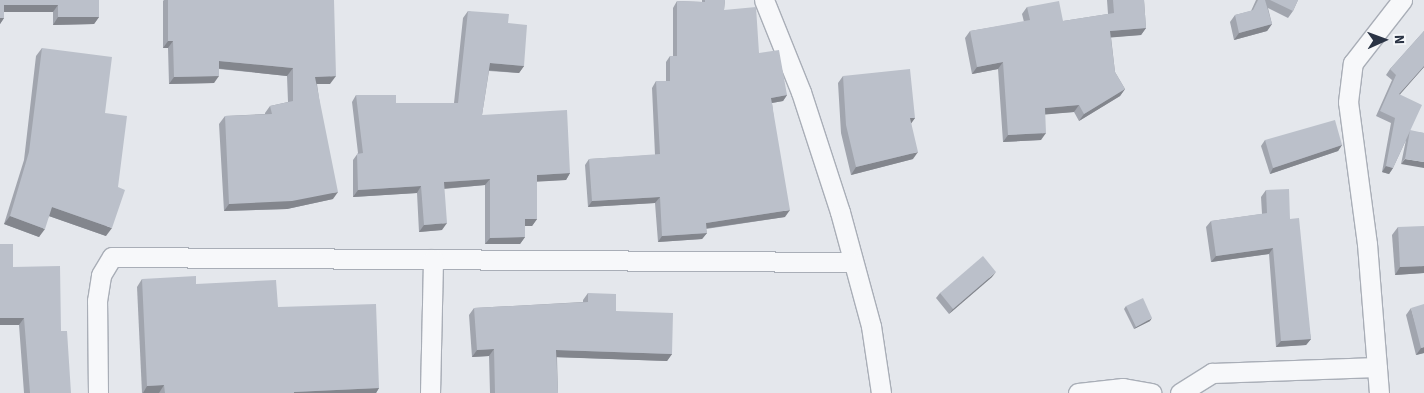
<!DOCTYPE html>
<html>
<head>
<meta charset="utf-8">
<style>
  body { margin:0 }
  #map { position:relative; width:1424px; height:393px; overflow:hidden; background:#e4e7ec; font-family:"Source Sans 3",sans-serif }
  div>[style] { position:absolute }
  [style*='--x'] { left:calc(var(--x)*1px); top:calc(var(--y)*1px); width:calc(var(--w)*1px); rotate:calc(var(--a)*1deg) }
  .roads { filter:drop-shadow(1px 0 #a9aeb7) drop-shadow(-1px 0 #a9aeb7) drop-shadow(0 1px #a9aeb7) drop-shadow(0 -1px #a9aeb7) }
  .street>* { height:19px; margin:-9.5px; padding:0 9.5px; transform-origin:9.5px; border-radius:9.5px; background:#f7f8fa }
  .wall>* { inset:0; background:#a1a5ae }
  .shaded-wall>* { inset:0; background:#83868d }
  .building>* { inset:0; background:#bbc0ca }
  span { translate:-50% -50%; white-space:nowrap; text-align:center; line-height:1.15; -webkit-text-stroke:4px #f4f6f9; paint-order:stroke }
  .north { position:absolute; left:1359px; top:15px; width:50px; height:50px; -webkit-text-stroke:4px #f4f6f9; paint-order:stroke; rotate:88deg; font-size:14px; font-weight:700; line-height:20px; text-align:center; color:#2b3445 }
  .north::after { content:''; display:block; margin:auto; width:18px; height:22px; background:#2b3445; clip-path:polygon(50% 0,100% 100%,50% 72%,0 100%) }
</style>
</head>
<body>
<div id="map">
  <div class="roads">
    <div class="street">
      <i style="--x:764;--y:0;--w:99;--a:68.1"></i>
      <i style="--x:801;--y:92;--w:126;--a:72"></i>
      <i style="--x:840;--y:212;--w:118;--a:74.8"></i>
      <i style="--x:871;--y:326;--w:68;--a:81.5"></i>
      <i style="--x:98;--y:393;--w:92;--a:-90.6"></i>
      <i style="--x:97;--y:301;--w:26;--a:-81"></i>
      <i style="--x:101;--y:275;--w:21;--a:-59"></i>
      <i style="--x:112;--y:257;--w:741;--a:0.39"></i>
      <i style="--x:430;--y:393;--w:134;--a:-88.7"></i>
      <i style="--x:1078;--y:393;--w:45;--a:-6.3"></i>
      <i style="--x:1123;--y:388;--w:29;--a:10"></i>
      <i style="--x:1180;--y:393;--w:38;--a:-32"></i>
      <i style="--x:1212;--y:373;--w:165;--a:-2.1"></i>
      <i style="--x:1379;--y:393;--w:149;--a:-94.6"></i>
      <i style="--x:1367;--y:244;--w:143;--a:-97.6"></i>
      <i style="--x:1348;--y:102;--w:39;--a:-83"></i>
      <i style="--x:1353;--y:63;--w:80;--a:-52.1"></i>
    </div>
  </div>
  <div class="wall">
    <i style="clip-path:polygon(0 0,99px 0,99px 17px,94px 24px,53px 25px,53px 12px,4px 12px,4px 18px,0 24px)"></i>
    <i style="clip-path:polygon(164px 0,334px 0,330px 84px,317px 84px,333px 199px,287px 209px,224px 211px,219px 124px,225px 116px,265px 114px,265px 113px,270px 106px,288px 102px,287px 76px,219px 69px,214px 83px,169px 84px,168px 48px,163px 48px,163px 1px)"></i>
    <i style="clip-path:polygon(702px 0,725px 0,724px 10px,759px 53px,787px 95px,783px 101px,772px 103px,785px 217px,706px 229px,707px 233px,702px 239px,658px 242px,655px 203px,588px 207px,585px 165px,589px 159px,655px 155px,652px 88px,656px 81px,666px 81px,666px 62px,670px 56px,673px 56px,673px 8px,677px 1px,702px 2px)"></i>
    <i style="clip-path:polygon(1107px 0,1144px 0,1146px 28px,1141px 35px,1111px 37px,1115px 72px,1125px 89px,1120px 96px,1079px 121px,1074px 112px,1045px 114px,1041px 140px,1003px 142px,998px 69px,972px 74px,965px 38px,970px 31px,1024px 22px,1022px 14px,1027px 7px,1063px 21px,1108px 14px)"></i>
    <i style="clip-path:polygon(1256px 0,1298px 0,1293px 11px,1288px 18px,1268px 8px,1272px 24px,1267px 31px,1234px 40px,1230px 22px,1235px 15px,1251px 11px)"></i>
    <i style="clip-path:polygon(468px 11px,508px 23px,524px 66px,519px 73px,489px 71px,482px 115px,570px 173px,566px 180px,537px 181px,537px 219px,532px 226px,525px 226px,525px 237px,520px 244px,485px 244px,485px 185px,444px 189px,442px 230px,419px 232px,417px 193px,353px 197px,353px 160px,358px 153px,352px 102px,356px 95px,396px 103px,454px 103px,463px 18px)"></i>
    <i style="clip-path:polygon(1424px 31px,1424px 67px,1400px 94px,1409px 131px,1424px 133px,1401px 164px,1406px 140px,1393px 168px,1389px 174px,1382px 172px,1391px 123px,1376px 116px,1392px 80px,1386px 75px,1390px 69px)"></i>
    <i style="clip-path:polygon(42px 48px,105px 113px,106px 236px,49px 216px,39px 237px,4px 224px,24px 160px,36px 56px)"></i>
    <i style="clip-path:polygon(843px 76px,915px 118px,911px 123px,913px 159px,851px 175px,841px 133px,838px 83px)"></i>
    <i style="clip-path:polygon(1265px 140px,1342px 145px,1338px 151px,1270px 174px,1261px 146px)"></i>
    <i style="clip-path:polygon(1266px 190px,1290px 219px,1311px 339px,1306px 345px,1276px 347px,1269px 254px,1211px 262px,1206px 227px,1211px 221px,1262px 214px,1261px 197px)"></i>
    <i style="clip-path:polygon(1398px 227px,1424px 273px,1395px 275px,1392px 235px)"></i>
    <i style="clip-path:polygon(13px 267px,61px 331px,70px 393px,24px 393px,19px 325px)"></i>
    <i style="clip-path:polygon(992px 277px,949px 314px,936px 298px,940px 293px)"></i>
    <i style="clip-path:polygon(142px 279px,196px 284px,278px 307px,379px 388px,376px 393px,142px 393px,137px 287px)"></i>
    <i style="clip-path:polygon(588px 293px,616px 311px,672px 354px,667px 361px,557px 357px,558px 393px,490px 393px,489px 356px,472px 357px,469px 315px,474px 308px,583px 302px,583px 300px)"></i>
    <i style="clip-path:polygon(1126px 306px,1150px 321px,1134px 329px,1124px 309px)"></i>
    <i style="clip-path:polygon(1411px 308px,1424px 353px,1416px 355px,1406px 315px)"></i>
  </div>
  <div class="shaded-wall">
    <i style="clip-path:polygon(4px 5px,58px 5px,53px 12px,0 12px)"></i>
    <i style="clip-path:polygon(58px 17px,99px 17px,94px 24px,53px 25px)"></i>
    <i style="clip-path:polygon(0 18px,4px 18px,0 24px)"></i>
    <i style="clip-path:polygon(1272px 24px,1267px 31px,1234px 40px,1239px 33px)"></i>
    <i style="clip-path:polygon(1146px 28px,1141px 35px,1105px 38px,1110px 31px)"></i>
    <i style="clip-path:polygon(168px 41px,173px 41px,168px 48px,163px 48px)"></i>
    <i style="clip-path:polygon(219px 61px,293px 68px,287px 76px,214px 68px)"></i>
    <i style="clip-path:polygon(1003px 62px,998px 69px,972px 74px,977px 67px)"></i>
    <i style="clip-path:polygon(490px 63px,524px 66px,519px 73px,485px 70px)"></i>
    <i style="clip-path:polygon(1424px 66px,1424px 67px,1395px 100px,1399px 94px)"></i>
    <i style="clip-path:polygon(219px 76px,214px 83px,169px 84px,174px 77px)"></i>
    <i style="clip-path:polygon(336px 76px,330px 84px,310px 84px,315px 77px)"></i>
    <i style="clip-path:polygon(1125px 89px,1120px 96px,1079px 121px,1084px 114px)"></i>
    <i style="clip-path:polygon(787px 95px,783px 101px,766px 104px,771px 98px)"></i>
    <i style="clip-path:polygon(1079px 105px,1074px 112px,1040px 115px,1045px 108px)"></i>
    <i style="clip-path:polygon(910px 118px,915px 118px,910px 125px)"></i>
    <i style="clip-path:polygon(1046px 133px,1041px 140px,1003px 142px,1008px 135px)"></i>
    <i style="clip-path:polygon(1342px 145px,1338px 151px,1270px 174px,1273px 168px)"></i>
    <i style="clip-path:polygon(918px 152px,913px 159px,851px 175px,856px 167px)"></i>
    <i style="clip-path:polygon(1405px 159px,1424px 162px,1424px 168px,1401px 164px)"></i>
    <i style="clip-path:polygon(1386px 166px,1393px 168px,1389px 174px,1382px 172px)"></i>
    <i style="clip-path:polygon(570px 173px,566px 180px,532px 182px,537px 175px)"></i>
    <i style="clip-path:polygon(490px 179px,485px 185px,439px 189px,444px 182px)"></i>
    <i style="clip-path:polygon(421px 186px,417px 193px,353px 197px,358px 190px)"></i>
    <i style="clip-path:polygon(338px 192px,333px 199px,287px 209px,224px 211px,229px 204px)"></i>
    <i style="clip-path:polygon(660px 197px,655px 203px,588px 207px,592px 201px)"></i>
    <i style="clip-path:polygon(52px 207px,112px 228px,106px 236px,46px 215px)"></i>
    <i style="clip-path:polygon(790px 210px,785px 217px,702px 229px,706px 223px)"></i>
    <i style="clip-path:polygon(10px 216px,45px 229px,39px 237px,4px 224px)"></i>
    <i style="clip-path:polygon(525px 219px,537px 219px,532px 226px,520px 226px)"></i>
    <i style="clip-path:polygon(447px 223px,442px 230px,419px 232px,424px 225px)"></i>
    <i style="clip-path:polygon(707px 233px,702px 239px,658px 242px,662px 236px)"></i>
    <i style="clip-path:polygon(525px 237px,520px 244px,485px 244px,490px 238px)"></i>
    <i style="clip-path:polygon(1273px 248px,1269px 254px,1211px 262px,1216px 256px)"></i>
    <i style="clip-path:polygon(1424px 266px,1424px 273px,1395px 275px,1400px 267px)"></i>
    <i style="clip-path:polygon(996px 272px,992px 277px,949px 314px,953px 309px)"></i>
    <i style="clip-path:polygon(0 318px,24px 318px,19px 325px,0 325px)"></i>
    <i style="clip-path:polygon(1152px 318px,1150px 321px,1134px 329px,1136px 327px)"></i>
    <i style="clip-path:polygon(1311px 339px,1306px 345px,1276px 347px,1281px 341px)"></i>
    <i style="clip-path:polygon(1424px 347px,1424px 353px,1416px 355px,1421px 348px)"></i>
    <i style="clip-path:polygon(494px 349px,489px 356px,472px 357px,477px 350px)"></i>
    <i style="clip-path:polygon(556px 350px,672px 354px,667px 361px,551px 357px)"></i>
    <i style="clip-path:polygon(164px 385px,159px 393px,143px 393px,147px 386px)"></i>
    <i style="clip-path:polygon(379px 388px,376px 393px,293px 393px,294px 392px)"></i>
  </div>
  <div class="building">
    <i style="clip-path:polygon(0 0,99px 0,99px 17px,58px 17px,58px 5px,4px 5px,4px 18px,0 18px)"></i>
    <i style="clip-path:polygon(168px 0,334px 0,336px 76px,315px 77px,338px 192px,292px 201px,229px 204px,225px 116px,272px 114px,270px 106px,293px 101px,293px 68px,219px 61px,219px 76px,174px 77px,173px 41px,168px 41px)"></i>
    <i style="clip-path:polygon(705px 0,725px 0,724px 10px,756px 7px,759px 53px,779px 50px,787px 95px,771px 98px,790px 210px,706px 223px,707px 233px,662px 236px,660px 197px,592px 201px,589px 159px,660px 154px,656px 81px,670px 81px,670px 56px,677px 56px,677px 1px,705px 2px)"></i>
    <i style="clip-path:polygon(1113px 0,1144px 0,1146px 28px,1110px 31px,1115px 72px,1125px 89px,1084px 114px,1079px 105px,1045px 108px,1046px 133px,1008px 135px,1003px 62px,977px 67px,970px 31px,1030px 20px,1027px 7px,1059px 1px,1063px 21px,1114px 13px)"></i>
    <i style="clip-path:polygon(1258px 0,1265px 0,1272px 24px,1239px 33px,1235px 15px,1253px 10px)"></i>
    <i style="clip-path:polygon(1270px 0,1298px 0,1293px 11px)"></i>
    <i style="clip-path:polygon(468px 11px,509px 14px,508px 23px,527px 25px,524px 66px,490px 63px,482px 115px,567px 110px,570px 173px,537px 175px,537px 219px,525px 219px,525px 237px,490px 238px,490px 179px,444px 182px,447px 223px,424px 225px,421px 186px,358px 190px,357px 154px,363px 153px,356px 95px,396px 95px,396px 103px,458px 103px)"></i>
    <i style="clip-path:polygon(1424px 31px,1424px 66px,1399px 94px,1422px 105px,1393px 168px,1386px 166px,1395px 118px,1380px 111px,1396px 75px,1390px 69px)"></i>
    <i style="clip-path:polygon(42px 48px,112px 57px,105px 113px,127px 116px,118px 187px,125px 190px,112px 228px,52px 207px,45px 229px,10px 216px,29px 152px)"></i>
    <i style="clip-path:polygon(910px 69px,915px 118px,910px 118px,918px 152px,856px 167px,846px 125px,843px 76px)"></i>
    <i style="clip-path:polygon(1335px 120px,1342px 145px,1273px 168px,1265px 140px)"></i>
    <i style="clip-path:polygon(1410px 130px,1424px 133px,1424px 162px,1405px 159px)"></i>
    <i style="clip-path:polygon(1289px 189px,1290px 219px,1299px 218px,1311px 339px,1281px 341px,1273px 248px,1216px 256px,1211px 221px,1267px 213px,1266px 190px)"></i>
    <i style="clip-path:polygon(1424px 226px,1424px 266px,1400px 267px,1398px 227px)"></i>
    <i style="clip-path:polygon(0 244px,13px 244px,13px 267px,60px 266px,61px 331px,67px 331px,71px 393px,30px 393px,24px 318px,0 318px)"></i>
    <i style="clip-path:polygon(983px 256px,996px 272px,953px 309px,940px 293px)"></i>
    <i style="clip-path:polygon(196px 276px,196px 284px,276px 280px,278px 307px,376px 304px,379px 388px,294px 392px,294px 393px,165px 393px,164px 385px,147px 386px,142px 279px)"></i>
    <i style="clip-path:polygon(588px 293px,616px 294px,616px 311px,673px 313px,672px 354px,556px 350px,558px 393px,495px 393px,494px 349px,477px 350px,474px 308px,588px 302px)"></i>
    <i style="clip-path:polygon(1143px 298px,1152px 318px,1136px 327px,1126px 306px)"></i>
    <i style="clip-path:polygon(1424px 304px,1424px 347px,1421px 348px,1411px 308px)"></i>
  </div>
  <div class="north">N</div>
</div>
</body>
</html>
